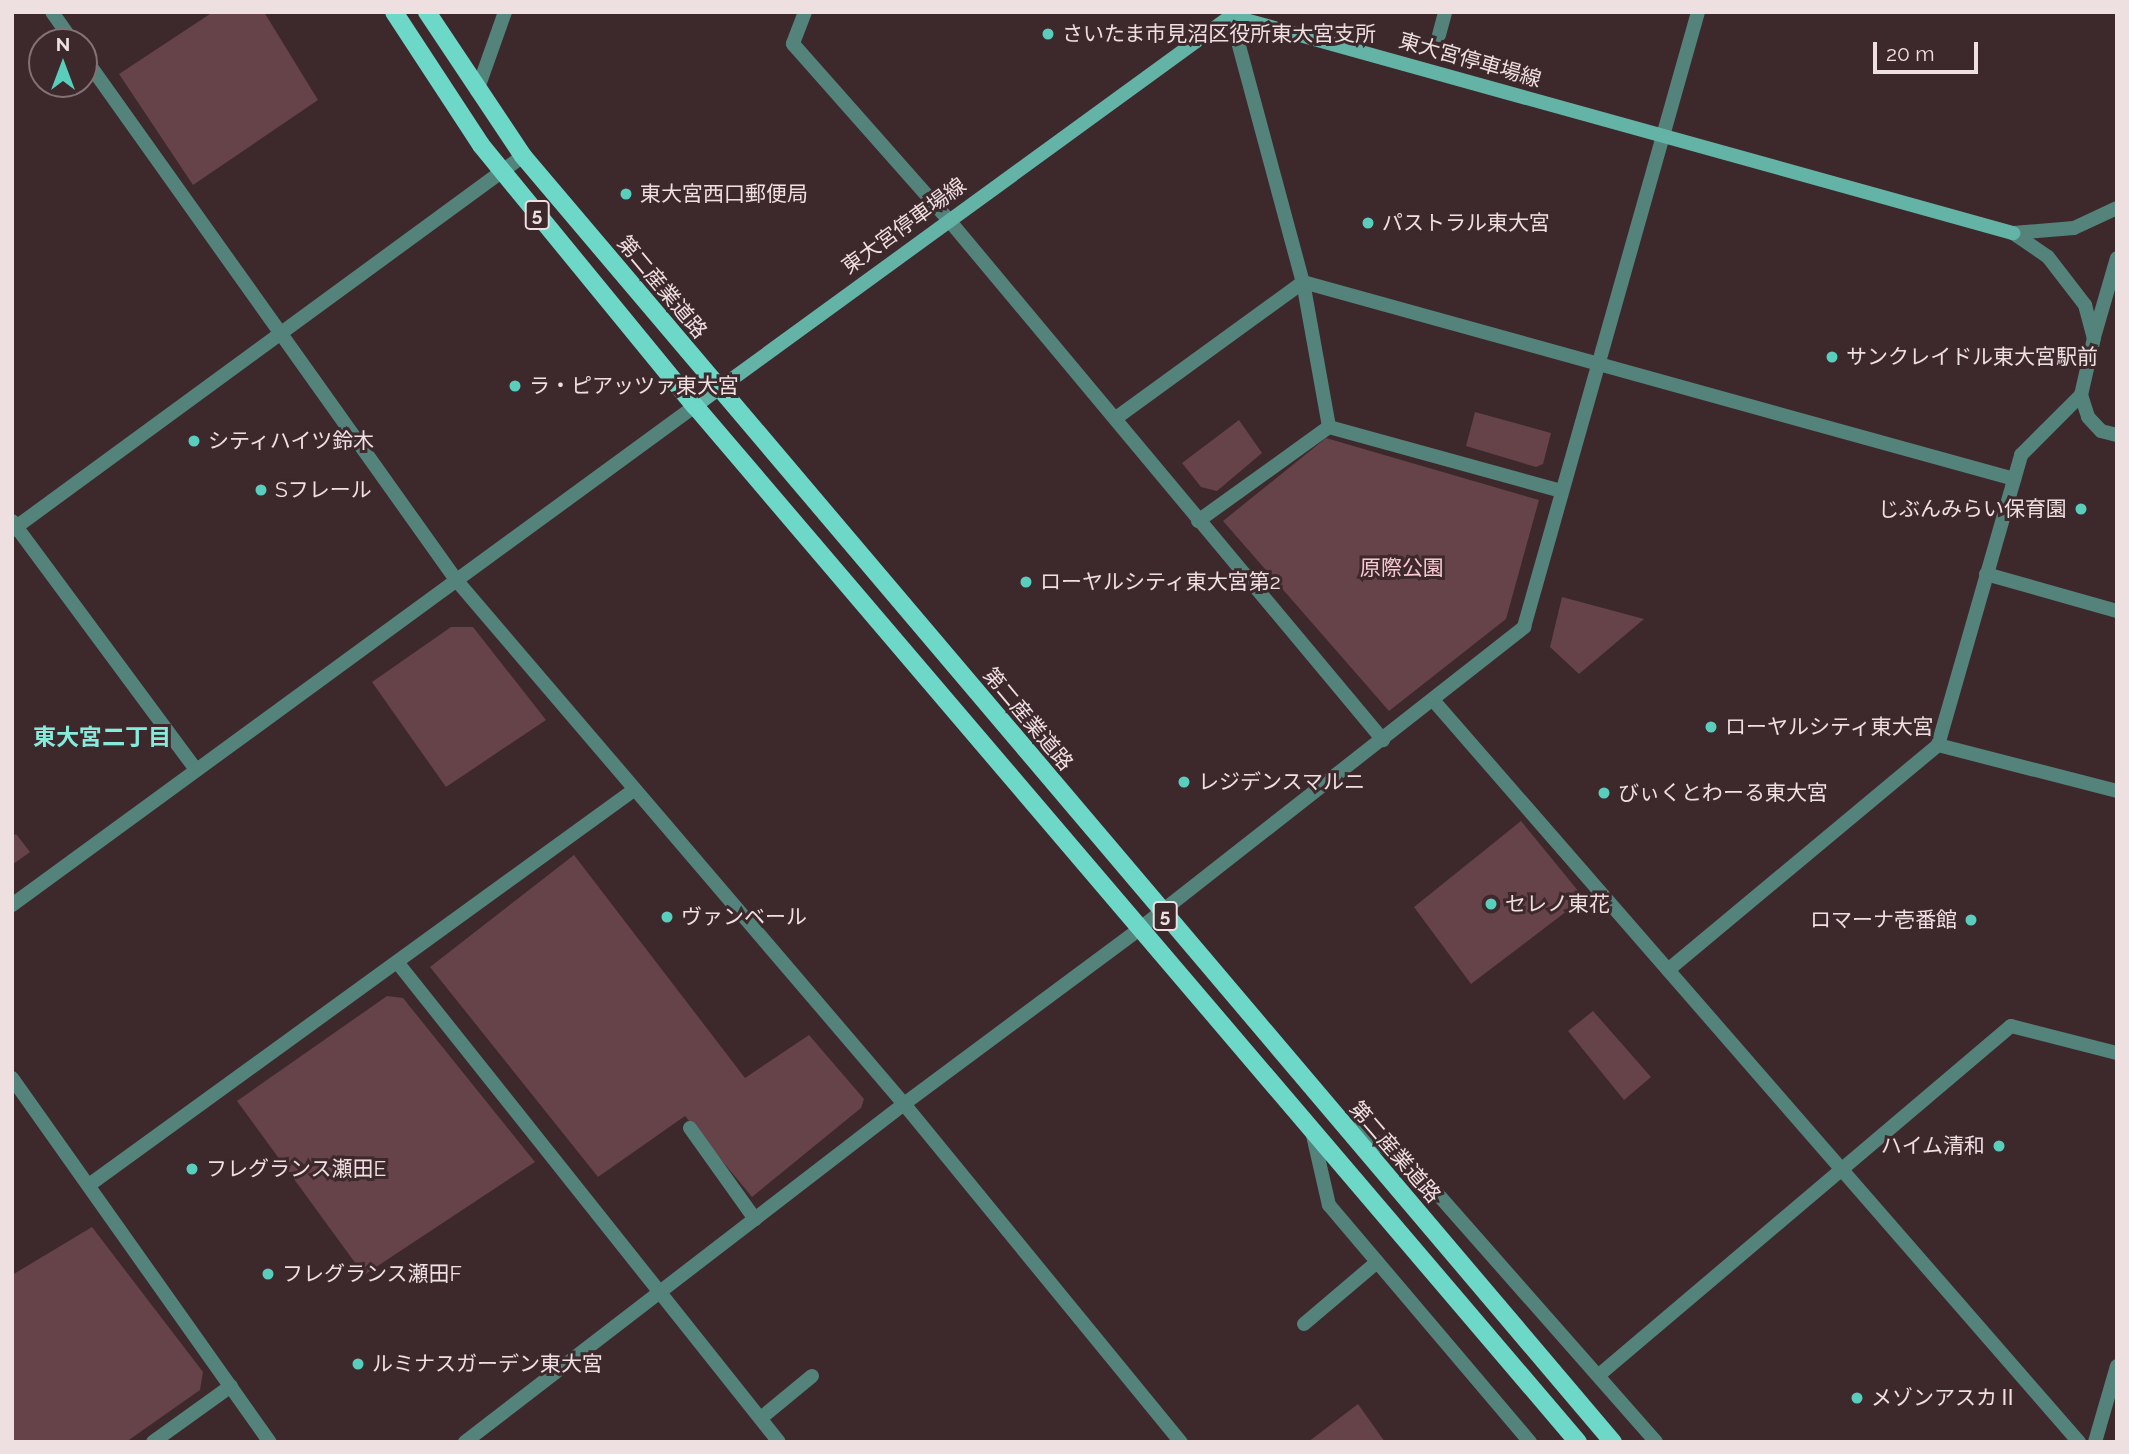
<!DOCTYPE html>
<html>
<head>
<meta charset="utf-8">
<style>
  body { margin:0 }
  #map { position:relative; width:2129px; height:1454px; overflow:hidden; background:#3d282c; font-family:Raleway,"Noto Sans JP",sans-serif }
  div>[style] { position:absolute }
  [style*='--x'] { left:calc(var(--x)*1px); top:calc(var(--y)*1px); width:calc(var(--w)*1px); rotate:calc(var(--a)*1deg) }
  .green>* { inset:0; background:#664249 }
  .service>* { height:14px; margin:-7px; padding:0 7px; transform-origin:7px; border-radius:7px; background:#53837b }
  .minor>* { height:14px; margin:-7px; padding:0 7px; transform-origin:7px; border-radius:7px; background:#53837b }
  .tertiary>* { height:14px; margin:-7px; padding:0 7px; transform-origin:7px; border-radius:7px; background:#53837b }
  .secondary>* { height:14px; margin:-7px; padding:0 7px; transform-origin:7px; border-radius:7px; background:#63b3a6 }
  .primary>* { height:18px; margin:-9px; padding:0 9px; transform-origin:9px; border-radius:9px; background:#6dd8c7 }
  .dots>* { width:19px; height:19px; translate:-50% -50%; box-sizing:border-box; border:4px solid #3d282c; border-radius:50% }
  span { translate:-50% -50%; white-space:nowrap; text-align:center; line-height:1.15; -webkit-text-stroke:6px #3d282c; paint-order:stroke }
  .shield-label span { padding:2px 5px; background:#3d282c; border:2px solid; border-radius:5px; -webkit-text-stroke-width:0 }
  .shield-label { font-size:19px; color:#eedfe1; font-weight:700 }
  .poi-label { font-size:21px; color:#eedfe1 }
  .left { translate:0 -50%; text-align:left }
  .right { translate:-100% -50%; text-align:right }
  .street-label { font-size:21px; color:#eedfe1 }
  .park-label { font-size:21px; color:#f8c9d0 }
  .neighbourhood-label { font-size:23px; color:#85ecdb; font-weight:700 }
  .frame { position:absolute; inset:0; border:14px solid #eedfe1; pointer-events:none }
  .north { position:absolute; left:28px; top:28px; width:70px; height:70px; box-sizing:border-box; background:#3d282c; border:2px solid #847174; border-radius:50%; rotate:0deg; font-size:19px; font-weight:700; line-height:28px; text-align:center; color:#eedfe1 }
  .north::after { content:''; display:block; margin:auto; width:24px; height:32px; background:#5acebd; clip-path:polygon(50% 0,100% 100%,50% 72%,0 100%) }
  .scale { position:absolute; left:1873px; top:42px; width:105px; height:32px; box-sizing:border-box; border:4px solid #eedfe1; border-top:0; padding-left:9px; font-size:21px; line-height:24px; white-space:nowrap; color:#eedfe1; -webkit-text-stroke:5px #3d282c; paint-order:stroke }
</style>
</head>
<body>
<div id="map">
  <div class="green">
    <i style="clip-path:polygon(213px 12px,264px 12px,318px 100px,193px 185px,119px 74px)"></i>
    <i style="clip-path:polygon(1475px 412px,1551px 433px,1543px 464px,1536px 467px,1466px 446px)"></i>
    <i style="clip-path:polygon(1239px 420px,1262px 453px,1217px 491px,1201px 487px,1182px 463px)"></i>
    <i style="clip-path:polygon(1326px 438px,1539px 500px,1506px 619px,1389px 711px,1223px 521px)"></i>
    <i style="clip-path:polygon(1562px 597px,1644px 619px,1579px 674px,1550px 647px)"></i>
    <i style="clip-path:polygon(451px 627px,473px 627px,546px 720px,446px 787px,372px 682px)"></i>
    <i style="clip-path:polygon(1521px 821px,1584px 898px,1471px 984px,1414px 907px)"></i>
    <i style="clip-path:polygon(16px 834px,30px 852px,12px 865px,12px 836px)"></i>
    <i style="clip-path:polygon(574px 855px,745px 1078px,809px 1035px,864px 1099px,861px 1108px,752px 1197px,685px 1116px,598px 1177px,430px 967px)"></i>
    <i style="clip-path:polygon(387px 996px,403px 998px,535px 1162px,364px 1275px,237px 1101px)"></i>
    <i style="clip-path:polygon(1593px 1011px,1651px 1077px,1624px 1100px,1568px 1031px)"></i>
    <i style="clip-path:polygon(92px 1227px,203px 1372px,200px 1390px,126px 1442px,12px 1442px,12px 1275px)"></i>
    <i style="clip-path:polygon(1358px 1404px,1385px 1442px,1308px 1442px)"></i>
  </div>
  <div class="service">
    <i style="--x:1439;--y:35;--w:24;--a:-75"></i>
    <i style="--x:477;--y:91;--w:84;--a:-70.5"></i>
    <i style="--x:690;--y:1128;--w:112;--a:54.5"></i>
    <i style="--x:1304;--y:1324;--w:96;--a:-40.3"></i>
    <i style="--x:761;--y:1418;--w:66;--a:-39.5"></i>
  </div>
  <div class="minor">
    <i style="--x:52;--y:12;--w:37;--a:55"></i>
    <i style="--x:805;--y:12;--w:34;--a:111"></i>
    <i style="--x:793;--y:44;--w:234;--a:48.5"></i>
    <i style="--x:948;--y:219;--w:679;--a:50.14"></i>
    <i style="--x:1231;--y:16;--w:276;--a:74.9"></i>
    <i style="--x:1303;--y:282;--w:147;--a:79.8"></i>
    <i style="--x:84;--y:57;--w:643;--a:54.56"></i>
    <i style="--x:457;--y:581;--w:688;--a:49.48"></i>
    <i style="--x:904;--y:1104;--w:437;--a:50.7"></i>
    <i style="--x:1116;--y:418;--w:231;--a:-36"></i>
    <i style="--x:1303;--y:282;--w:738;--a:15.49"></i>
    <i style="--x:12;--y:521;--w:310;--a:53.5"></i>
    <i style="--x:1198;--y:521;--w:161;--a:-35.7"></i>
    <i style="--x:1329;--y:427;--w:241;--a:15.4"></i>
    <i style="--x:12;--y:530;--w:633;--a:-36.2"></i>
    <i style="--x:1986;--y:574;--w:136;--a:15.8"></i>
    <i style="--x:1433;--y:700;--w:984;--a:48.96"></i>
    <i style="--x:1938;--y:745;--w:185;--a:14.4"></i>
    <i style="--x:397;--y:962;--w:613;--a:51.49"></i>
    <i style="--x:1668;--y:970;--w:351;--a:-39.8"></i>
    <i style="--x:1938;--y:745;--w:302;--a:-74"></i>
    <i style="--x:2021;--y:455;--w:85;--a:-45"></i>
    <i style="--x:1348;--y:1124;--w:76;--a:32.6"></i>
    <i style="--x:1412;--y:1165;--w:369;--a:48.6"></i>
    <i style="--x:1312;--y:1131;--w:76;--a:77.1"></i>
    <i style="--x:1329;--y:1205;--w:311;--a:49.7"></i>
    <i style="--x:89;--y:1185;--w:674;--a:-35.95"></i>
    <i style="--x:1599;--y:1375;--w:540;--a:-40.27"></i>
    <i style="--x:2011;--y:1026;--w:109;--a:14.3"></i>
    <i style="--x:153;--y:1442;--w:96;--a:-35.7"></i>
  </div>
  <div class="tertiary">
    <i style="--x:2013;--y:233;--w:42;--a:34.4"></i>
    <i style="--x:2048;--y:257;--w:61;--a:52.4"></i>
    <i style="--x:2085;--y:305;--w:34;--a:75"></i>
    <i style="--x:2094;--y:338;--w:58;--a:102.8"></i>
    <i style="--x:2081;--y:395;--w:23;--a:72"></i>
    <i style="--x:2088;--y:417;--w:19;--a:47"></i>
    <i style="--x:2101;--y:431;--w:16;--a:14"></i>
    <i style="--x:2013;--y:233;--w:61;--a:-4.7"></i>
    <i style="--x:2074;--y:228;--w:47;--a:-24.9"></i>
    <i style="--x:2094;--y:337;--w:82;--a:-73.8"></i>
    <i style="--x:12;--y:905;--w:846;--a:-36.15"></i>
    <i style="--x:12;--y:1078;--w:446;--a:54.7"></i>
    <i style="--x:465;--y:1442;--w:554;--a:-37.59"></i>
    <i style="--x:904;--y:1104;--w:292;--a:-36.6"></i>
    <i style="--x:1138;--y:930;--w:491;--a:-38.1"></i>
    <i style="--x:1524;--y:627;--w:639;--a:-74.2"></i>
    <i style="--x:2095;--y:1442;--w:79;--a:-73.9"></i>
  </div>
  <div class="secondary">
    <i style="--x:695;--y:406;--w:663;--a:-36.04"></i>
    <i style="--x:1231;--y:16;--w:812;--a:15.51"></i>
  </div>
  <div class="primary">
    <i style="--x:394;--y:12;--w:159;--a:56.8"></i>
    <i style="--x:481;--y:145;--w:338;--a:50.7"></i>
    <i style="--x:695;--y:406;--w:1361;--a:49.56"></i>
    <i style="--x:427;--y:12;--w:173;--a:56.3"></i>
    <i style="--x:523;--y:156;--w:1686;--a:49.72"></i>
  </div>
  <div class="dots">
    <i style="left:1048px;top:34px;background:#5acebd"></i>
    <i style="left:626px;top:194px;background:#5acebd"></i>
    <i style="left:1368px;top:223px;background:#5acebd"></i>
    <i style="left:1832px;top:357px;background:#5acebd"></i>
    <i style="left:515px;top:386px;background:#5acebd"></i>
    <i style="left:194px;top:441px;background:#5acebd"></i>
    <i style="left:261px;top:490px;background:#5acebd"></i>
    <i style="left:2081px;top:509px;background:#5acebd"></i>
    <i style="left:1026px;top:582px;background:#5acebd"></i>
    <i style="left:1711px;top:727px;background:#5acebd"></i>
    <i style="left:1184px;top:782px;background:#5acebd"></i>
    <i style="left:1604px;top:793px;background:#5acebd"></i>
    <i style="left:1491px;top:904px;background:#5acebd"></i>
    <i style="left:667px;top:917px;background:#5acebd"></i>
    <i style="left:1971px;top:920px;background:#5acebd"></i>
    <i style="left:1999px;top:1146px;background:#5acebd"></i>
    <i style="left:192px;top:1169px;background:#5acebd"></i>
    <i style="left:268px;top:1274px;background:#5acebd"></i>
    <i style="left:358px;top:1364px;background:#5acebd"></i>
    <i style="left:1857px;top:1398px;background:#5acebd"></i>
  </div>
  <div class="shield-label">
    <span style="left:537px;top:215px">5</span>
    <span style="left:1165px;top:916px">5</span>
  </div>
  <div class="poi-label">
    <span class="left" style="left:1062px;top:34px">さいたま市見沼区役所東大宮支所</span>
    <span class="left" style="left:640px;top:194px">東大宮西口郵便局</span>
    <span class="left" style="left:1382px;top:223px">パストラル東大宮</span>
    <span class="left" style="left:1846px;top:357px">サンクレイドル東大宮駅前</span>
    <span class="left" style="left:529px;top:386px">ラ・ピアッツァ東大宮</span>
    <span class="left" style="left:208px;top:441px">シティハイツ鈴木</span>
    <span class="left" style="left:275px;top:490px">Sフレール</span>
    <span class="right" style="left:2067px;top:509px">じぶんみらい保育園</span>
    <span class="left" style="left:1040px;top:582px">ローヤルシティ東大宮第2</span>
    <span class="left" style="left:1725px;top:727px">ローヤルシティ東大宮</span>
    <span class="left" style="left:1198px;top:782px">レジデンスマルニ</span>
    <span class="left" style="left:1618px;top:793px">びぃくとわーる東大宮</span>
    <span class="left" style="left:1505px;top:904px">セレノ東花</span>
    <span class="left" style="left:681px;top:917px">ヴァンベール</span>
    <span class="right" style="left:1957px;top:920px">ロマーナ壱番館</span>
    <span class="right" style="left:1985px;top:1146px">ハイム清和</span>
    <span class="left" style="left:206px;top:1169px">フレグランス瀬田E</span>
    <span class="left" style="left:282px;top:1274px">フレグランス瀬田F</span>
    <span class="left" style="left:372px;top:1364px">ルミナスガーデン東大宮</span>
    <span class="left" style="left:1871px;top:1398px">メゾンアスカⅡ</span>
  </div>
  <div class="street-label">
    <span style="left:1470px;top:60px;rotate:16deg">東大宮停車場線</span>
    <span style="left:904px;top:226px;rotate:-36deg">東大宮停車場線</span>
    <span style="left:662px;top:287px;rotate:50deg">第二産業道路</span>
    <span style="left:1028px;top:719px;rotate:50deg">第二産業道路</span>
    <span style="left:1395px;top:1152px;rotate:49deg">第二産業道路</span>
  </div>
  <div class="park-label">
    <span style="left:1402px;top:568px">原際公園</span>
  </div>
  <div class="neighbourhood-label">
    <span style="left:102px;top:737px">東大宮二丁目</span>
  </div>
  <div class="frame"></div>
  <div class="north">N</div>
  <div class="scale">20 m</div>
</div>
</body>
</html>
